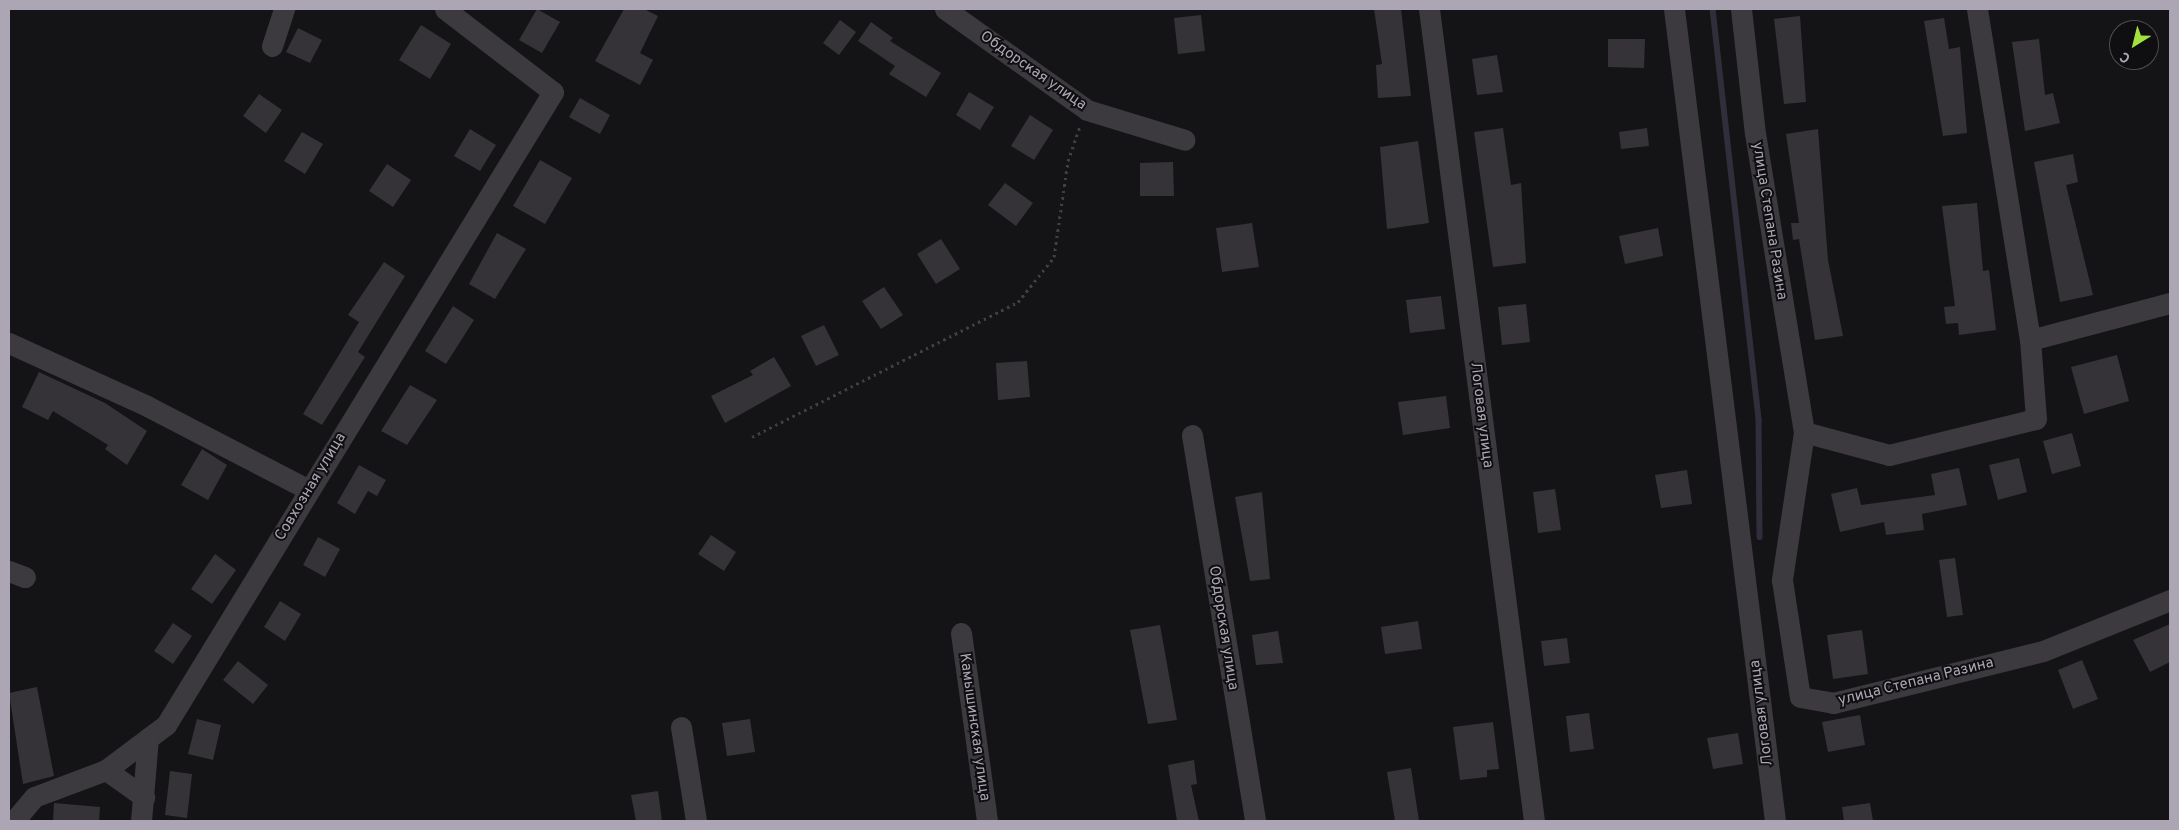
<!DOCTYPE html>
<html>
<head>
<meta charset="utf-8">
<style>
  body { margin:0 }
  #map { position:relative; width:2179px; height:830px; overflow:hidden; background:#141315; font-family:Overpass,sans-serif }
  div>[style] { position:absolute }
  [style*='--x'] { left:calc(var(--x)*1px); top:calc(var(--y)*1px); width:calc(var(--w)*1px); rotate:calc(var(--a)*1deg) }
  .stream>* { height:5.5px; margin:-2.75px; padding:0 2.75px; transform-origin:2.75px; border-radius:2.75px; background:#312e3c }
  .building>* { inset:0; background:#353337 }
  .path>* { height:3px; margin-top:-1.5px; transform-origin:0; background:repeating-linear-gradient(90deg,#413f45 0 2.5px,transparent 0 6.5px) }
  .minor>* { height:21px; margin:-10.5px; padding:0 10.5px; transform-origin:10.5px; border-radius:10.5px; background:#3c3a3f }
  span { translate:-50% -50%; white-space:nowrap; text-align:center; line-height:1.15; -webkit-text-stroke:4px #0f0e10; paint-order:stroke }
  .street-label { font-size:15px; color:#aca6b4 }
  .frame { position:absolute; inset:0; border:10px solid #aca6b4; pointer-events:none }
  .north { position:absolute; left:2109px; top:20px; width:50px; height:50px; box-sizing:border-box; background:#0f0e10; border:1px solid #4e4b52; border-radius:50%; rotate:216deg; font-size:14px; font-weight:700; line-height:20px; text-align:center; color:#aca6b4 }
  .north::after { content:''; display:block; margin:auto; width:18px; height:22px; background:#a3e23e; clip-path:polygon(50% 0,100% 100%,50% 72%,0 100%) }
</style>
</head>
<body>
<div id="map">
  <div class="stream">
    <i style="--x:1713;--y:9;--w:414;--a:83.6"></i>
    <i style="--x:1759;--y:420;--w:117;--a:89.5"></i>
  </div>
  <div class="building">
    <i style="clip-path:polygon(537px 9px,560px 22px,542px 53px,519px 40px)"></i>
    <i style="clip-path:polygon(624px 9px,644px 9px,658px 16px,640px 53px,653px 60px,640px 85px,595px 61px)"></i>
    <i style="clip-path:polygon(1374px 9px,1401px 9px,1411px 96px,1378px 98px,1376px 65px,1382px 64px)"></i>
    <i style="clip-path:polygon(1201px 15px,1205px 51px,1178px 54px,1174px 18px)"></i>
    <i style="clip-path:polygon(1800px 16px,1806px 102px,1784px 104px,1774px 19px)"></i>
    <i style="clip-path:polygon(1944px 18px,1949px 49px,1960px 47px,1967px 133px,1943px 136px,1924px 21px)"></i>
    <i style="clip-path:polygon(840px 20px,856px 32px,839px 55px,823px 43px)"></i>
    <i style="clip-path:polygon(871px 22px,893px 38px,890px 41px,941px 73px,926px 97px,889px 74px,895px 66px,858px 41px)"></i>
    <i style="clip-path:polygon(421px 25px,451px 44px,430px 79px,399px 60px)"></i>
    <i style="clip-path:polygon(298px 28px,322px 40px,310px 63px,286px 52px)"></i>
    <i style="clip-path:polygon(1608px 39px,1645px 39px,1644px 68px,1608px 67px)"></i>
    <i style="clip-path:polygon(2039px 39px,2045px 95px,2053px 93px,2060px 123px,2025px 131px,2012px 42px)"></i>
    <i style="clip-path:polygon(1497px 55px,1503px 92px,1477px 95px,1472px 59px)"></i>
    <i style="clip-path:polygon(969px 92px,994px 107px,980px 130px,956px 115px)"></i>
    <i style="clip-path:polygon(259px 94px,282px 110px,266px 133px,243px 116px)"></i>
    <i style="clip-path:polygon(580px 98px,610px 115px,600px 134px,569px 117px)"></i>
    <i style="clip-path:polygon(1030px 115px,1053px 130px,1034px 160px,1011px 146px)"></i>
    <i style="clip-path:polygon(1503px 128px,1511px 185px,1521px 183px,1526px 263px,1493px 267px,1474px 132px)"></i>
    <i style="clip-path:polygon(1647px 128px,1649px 146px,1621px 149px,1619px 132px)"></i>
    <i style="clip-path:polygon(470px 129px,496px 145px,480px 171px,454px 156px)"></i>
    <i style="clip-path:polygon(1818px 129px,1828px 260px,1843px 336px,1815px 340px,1799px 239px,1793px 240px,1791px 223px,1799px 223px,1786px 134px)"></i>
    <i style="clip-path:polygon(302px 132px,323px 144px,305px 174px,284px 161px)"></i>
    <i style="clip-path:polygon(1418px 141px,1429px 223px,1387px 229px,1380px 147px)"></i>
    <i style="clip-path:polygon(2073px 154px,2078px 182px,2066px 185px,2093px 295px,2060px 302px,2034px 162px)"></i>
    <i style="clip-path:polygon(540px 160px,572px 178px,545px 224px,513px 206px)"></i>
    <i style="clip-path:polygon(1173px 162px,1174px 196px,1140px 196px,1140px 163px)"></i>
    <i style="clip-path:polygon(387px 164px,411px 180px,393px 207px,369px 191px)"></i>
    <i style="clip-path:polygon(1005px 183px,1033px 203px,1016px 226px,988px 205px)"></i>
    <i style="clip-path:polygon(1977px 203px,1983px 271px,1989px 270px,1996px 330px,1959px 335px,1958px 323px,1946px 324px,1944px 307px,1955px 306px,1942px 206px)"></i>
    <i style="clip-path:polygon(1252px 223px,1259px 267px,1222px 272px,1216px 228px)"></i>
    <i style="clip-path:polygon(1658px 228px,1663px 256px,1625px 264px,1619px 236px)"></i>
    <i style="clip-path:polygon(497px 233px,526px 249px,495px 299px,469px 284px)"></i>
    <i style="clip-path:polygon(941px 239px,960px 269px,936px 284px,917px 254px)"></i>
    <i style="clip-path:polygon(384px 262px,405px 276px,358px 352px,365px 357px,322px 425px,303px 414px,359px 322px,348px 315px)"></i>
    <i style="clip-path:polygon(884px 287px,903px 315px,881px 329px,862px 301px)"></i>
    <i style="clip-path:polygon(1441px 296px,1445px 329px,1410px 333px,1406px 300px)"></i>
    <i style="clip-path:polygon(1526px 304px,1530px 342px,1502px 345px,1498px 307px)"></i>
    <i style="clip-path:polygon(453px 306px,474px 320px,446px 364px,425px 351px)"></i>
    <i style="clip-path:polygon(824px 325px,839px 355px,816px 366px,801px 336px)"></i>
    <i style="clip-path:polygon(2117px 355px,2129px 401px,2084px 414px,2071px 367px)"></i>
    <i style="clip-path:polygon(774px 357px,791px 386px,725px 423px,711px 396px,753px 375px,750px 371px)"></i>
    <i style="clip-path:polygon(1027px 361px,1030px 397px,998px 400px,996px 363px)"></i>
    <i style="clip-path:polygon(39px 372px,105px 403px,147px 431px,127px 465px,105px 449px,108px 445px,53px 411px,48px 420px,22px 407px)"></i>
    <i style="clip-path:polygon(410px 385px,437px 400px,407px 445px,381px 431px)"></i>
    <i style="clip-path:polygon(1446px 396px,1450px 428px,1403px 435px,1398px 402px)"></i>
    <i style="clip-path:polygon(2072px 433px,2081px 466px,2052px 474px,2043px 441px)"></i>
    <i style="clip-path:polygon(202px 449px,227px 465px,208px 500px,181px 485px)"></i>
    <i style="clip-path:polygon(2019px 458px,2027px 492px,1998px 500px,1989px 465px)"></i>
    <i style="clip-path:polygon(359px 465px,386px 480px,377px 496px,368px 491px,355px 514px,337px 503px)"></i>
    <i style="clip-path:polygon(1959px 468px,1967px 505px,1922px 514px,1924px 530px,1886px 535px,1884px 522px,1840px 532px,1831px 494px,1857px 488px,1861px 505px,1935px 495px,1931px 474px)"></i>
    <i style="clip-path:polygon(1687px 470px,1692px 504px,1661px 508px,1655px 475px)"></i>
    <i style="clip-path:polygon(1555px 489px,1561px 530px,1538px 533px,1533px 492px)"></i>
    <i style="clip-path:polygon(1262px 492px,1270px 579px,1250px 581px,1235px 497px)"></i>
    <i style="clip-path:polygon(711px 535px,736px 552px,724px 571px,698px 554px)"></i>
    <i style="clip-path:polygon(318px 537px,340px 549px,325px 577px,303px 565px)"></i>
    <i style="clip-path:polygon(215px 554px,236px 570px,212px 604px,191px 589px)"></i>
    <i style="clip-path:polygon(1955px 558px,1963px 615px,1947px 617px,1939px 560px)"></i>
    <i style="clip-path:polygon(280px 601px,301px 614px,285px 641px,264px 627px)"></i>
    <i style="clip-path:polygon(1418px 621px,1422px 649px,1385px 654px,1381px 627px)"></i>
    <i style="clip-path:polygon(173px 623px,192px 636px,173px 664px,154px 651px)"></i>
    <i style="clip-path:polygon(2170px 624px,2170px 662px,2150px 672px,2133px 640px)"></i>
    <i style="clip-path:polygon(1160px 625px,1177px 720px,1148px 724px,1130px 630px)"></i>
    <i style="clip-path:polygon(1862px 630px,1868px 674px,1833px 679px,1827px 635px)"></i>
    <i style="clip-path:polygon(1278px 631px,1283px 663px,1256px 665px,1252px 635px)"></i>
    <i style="clip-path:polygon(1567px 638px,1570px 663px,1544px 666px,1541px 641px)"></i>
    <i style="clip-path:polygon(2082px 660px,2098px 699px,2073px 709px,2058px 670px)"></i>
    <i style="clip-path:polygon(238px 661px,268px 685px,253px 704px,223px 680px)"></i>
    <i style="clip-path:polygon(37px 687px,54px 776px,23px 784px,9px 693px)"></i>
    <i style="clip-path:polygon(1589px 713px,1594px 749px,1570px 752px,1566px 716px)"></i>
    <i style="clip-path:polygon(1860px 715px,1865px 745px,1828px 752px,1822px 722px)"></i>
    <i style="clip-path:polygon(197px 719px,221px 725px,213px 760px,188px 754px)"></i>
    <i style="clip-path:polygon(750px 719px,755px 752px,727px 756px,722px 723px)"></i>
    <i style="clip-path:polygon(1493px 722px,1499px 769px,1487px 770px,1487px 777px,1460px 780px,1453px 727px)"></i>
    <i style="clip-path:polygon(1738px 733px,1743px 764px,1713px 769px,1707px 738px)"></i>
    <i style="clip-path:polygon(1194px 760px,1197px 784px,1191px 785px,1199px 821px,1177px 821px,1168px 765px)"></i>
    <i style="clip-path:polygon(1411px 768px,1419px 821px,1395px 821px,1387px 772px)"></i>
    <i style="clip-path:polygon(170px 771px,192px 774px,187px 818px,165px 815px)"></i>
    <i style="clip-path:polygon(658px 791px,662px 821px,636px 821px,631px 795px)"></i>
    <i style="clip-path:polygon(54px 803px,100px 807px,99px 821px,53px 821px)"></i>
    <i style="clip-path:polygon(1870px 803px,1873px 821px,1844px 821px,1842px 807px)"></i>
  </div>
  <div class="path">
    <i style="--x:752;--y:437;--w:298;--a:-26.9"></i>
    <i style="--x:1018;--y:302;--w:58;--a:-51.3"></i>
    <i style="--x:1054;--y:257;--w:97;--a:-81.7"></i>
    <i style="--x:1068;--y:161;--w:36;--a:-71"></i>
  </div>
  <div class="minor">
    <i style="--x:945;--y:9;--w:174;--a:35.4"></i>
    <i style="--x:1087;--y:110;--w:102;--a:17"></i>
    <i style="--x:1429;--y:9;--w:819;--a:82.63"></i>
    <i style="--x:1674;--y:9;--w:818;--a:82.91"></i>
    <i style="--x:1741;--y:9;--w:125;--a:83.6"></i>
    <i style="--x:1755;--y:133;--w:303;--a:80.7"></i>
    <i style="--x:1804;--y:432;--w:150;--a:98.5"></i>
    <i style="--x:1782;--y:580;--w:118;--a:81.3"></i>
    <i style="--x:1800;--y:697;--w:34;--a:10"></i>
    <i style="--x:1833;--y:703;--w:216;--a:-13.9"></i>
    <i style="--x:2043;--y:651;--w:137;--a:-21.9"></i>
    <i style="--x:272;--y:46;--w:39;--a:-72"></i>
    <i style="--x:2030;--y:340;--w:145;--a:-14.8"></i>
    <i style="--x:9;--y:343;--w:152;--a:24.5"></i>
    <i style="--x:147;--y:406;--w:182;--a:27.4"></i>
    <i style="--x:1804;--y:432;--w:88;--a:15.1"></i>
    <i style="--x:1889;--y:455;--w:151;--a:-13.8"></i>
    <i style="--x:2036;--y:419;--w:79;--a:-94.3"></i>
    <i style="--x:2030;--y:340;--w:335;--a:-99.1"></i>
    <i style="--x:1192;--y:435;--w:391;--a:80.7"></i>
    <i style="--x:9;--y:571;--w:17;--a:21"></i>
    <i style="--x:961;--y:633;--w:190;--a:82.1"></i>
    <i style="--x:681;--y:727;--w:95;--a:80.9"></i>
    <i style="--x:106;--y:770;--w:47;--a:35.4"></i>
    <i style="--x:14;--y:821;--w:31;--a:-50"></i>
    <i style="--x:34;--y:797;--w:77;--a:-20.6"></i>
    <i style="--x:106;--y:770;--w:75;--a:-36.9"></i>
    <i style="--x:166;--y:725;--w:742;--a:-58.56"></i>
    <i style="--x:553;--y:92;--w:136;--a:-142.5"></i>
    <i style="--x:141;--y:821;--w:83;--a:-85.2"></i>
  </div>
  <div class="street-label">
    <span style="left:1033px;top:71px;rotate:35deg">Обдорская улица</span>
    <span style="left:1769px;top:221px;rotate:81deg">улица Степана Разина</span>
    <span style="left:1481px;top:415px;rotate:83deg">Логовая улица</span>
    <span style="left:311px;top:487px;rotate:-59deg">Совхозная улица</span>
    <span style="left:1223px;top:628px;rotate:81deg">Обдорская улица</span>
    <span style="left:1916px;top:682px;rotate:-14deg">улица Степана Разина</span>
    <span style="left:1762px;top:713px;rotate:-97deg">Логовая улица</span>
    <span style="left:974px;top:727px;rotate:82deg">Камышинская улица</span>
  </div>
  <div class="frame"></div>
  <div class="north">С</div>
</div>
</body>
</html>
